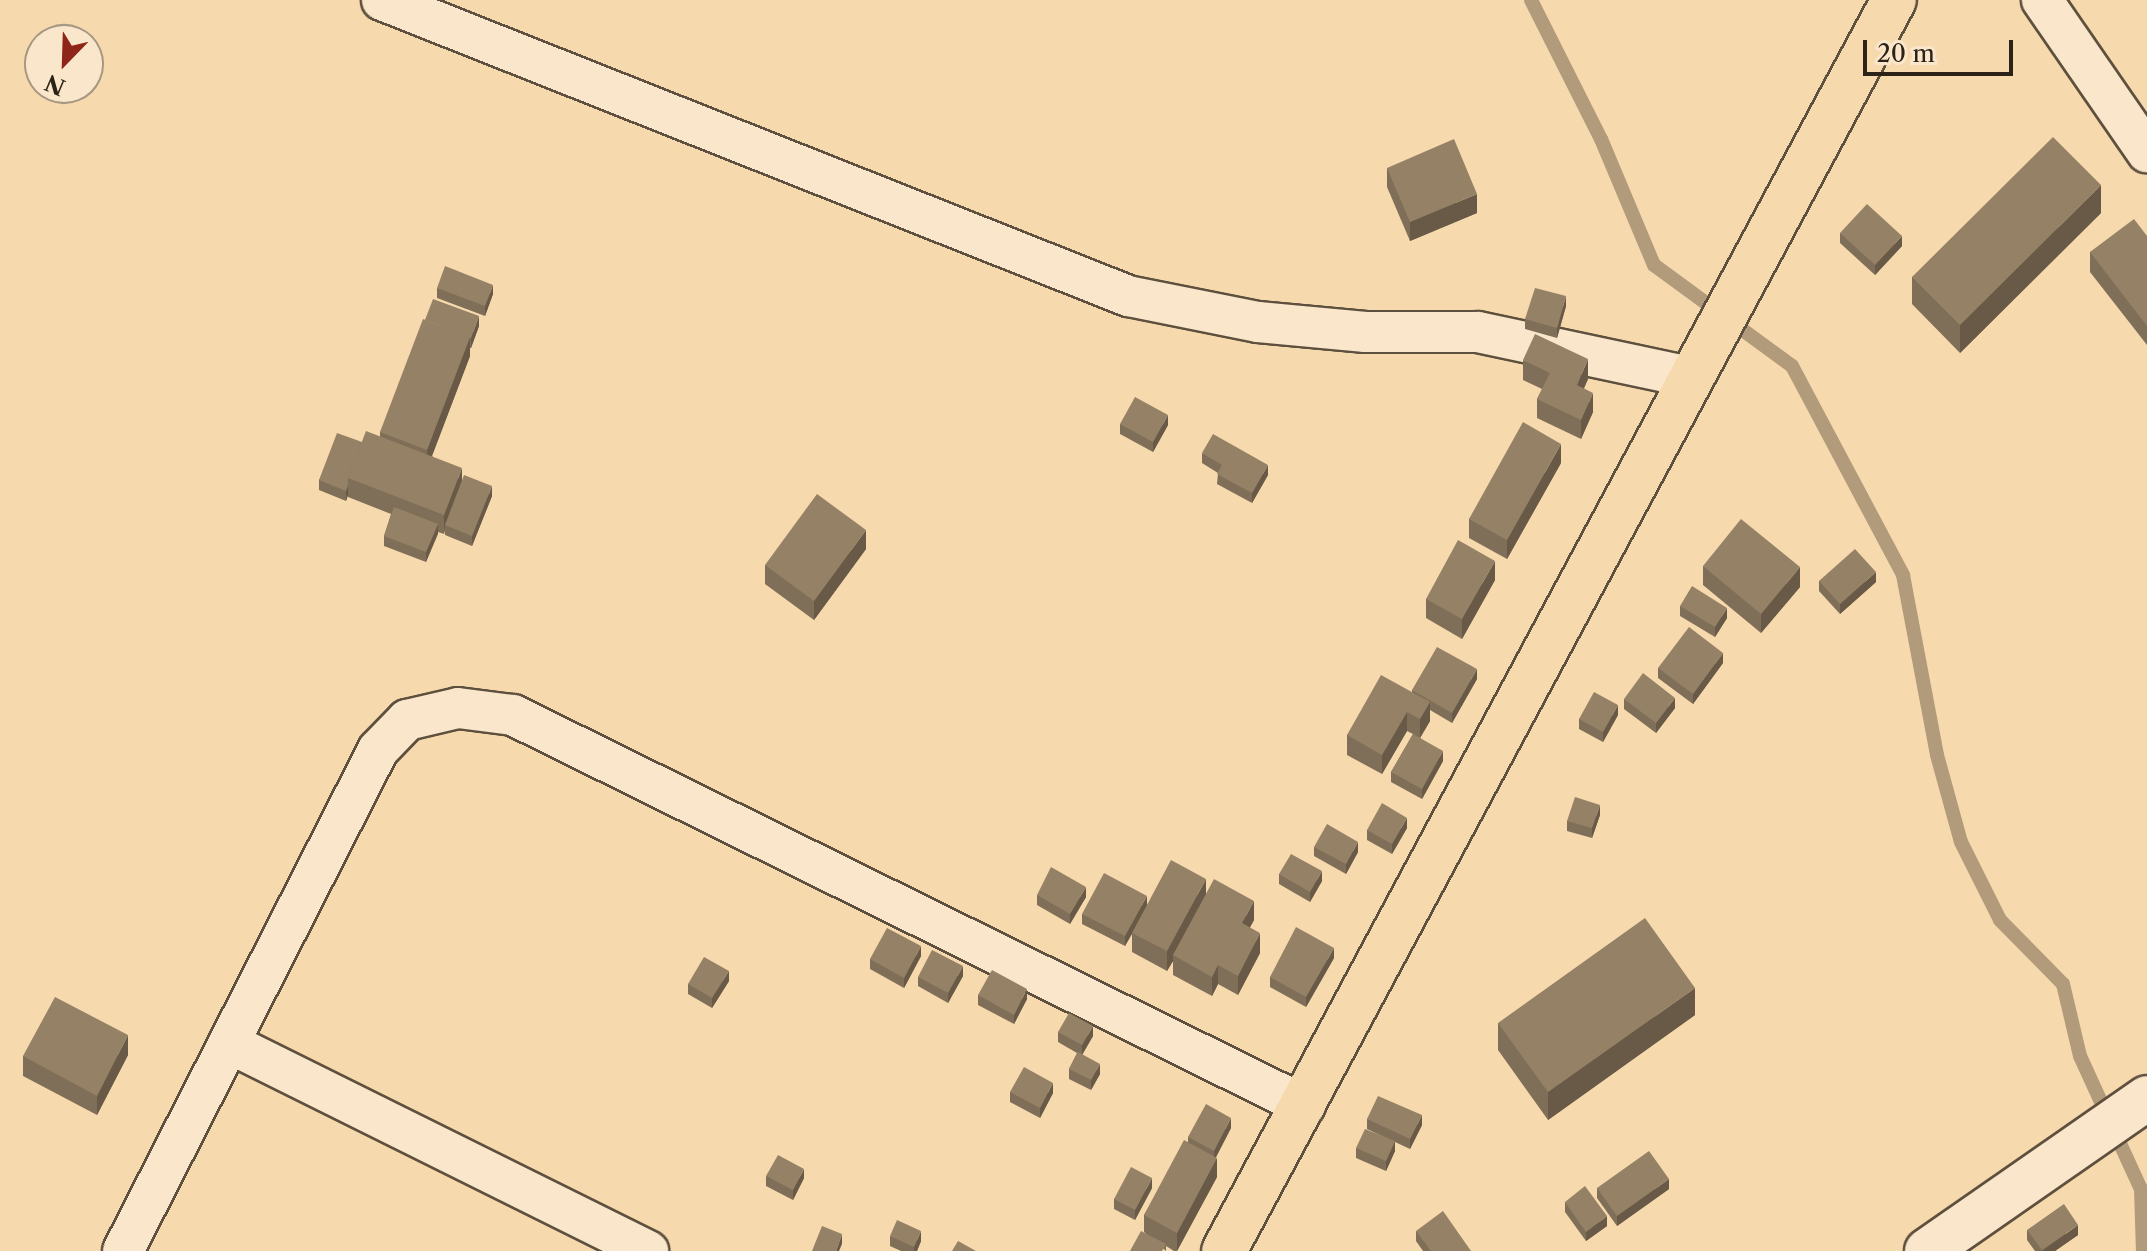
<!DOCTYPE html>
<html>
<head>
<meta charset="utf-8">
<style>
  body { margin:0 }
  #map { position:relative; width:2147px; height:1251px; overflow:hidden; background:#f7d9ae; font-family:"Libre Caslon Text",serif }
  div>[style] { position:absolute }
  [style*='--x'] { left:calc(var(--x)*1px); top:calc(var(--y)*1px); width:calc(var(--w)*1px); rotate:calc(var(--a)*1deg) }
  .stream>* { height:14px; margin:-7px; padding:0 7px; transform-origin:7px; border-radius:7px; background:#b29b7b }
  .roads { filter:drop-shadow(2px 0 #5e503e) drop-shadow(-2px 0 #5e503e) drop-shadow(0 2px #5e503e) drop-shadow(0 -2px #5e503e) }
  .minor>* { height:40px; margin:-20px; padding:0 20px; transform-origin:20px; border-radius:20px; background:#fae6ca }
  .tertiary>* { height:44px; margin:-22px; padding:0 22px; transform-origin:22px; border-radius:22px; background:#fae6ca }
  .primary>* { height:44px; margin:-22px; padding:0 22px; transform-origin:22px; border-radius:22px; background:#f7d9ae }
  .wall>* { inset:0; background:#806f58 }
  .shaded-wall>* { inset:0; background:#685a47 }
  .building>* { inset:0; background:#958166 }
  span { translate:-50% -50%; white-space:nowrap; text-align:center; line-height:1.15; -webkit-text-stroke:6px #fae6ca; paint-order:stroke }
  .north { position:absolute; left:24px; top:24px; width:80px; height:80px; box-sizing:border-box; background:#fae6ca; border:2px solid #a79883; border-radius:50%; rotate:203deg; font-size:22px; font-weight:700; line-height:32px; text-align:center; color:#2b2218 }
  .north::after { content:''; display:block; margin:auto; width:28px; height:36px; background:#8f2418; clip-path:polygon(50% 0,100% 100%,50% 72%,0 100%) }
  .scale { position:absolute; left:1863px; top:40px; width:150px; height:36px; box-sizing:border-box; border:4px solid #2b2218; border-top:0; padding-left:10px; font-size:24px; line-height:28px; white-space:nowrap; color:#2b2218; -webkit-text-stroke:6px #fae6ca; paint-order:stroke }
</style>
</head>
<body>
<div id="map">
  <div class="stream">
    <i style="--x:1531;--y:0;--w:156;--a:63.3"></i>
    <i style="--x:1601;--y:139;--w:137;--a:67.2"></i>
    <i style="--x:1654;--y:265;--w:171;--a:36.2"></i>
    <i style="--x:1792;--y:366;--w:237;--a:62"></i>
    <i style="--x:1903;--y:575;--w:183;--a:79.3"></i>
    <i style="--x:1937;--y:755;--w:90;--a:74.6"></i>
    <i style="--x:1961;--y:842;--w:87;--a:63.4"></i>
    <i style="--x:2000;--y:920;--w:90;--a:45.5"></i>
    <i style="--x:2063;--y:984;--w:74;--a:76.7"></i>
    <i style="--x:2080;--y:1056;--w:146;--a:65.4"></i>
    <i style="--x:2141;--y:1189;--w:62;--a:88.2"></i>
  </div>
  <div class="roads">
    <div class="minor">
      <i style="--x:382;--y:0;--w:803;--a:21.64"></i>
      <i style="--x:1128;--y:296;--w:133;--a:11.3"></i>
      <i style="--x:1258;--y:322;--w:108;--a:5.3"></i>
      <i style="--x:1366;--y:332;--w:112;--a:0"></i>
      <i style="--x:1478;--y:332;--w:216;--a:12"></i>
      <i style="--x:2042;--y:0;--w:185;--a:55.4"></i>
      <i style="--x:229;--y:1043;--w:468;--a:26.4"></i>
      <i style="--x:123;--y:1251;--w:562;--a:-63.02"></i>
      <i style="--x:378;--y:750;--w:42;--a:-46"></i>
      <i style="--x:407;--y:720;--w:52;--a:-13.2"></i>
      <i style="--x:458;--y:708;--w:55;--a:7.3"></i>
      <i style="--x:513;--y:715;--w:883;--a:26.27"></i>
    </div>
    <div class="tertiary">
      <i style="--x:1927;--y:1251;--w:268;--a:-34.8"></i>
    </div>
    <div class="primary">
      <i style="--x:1224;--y:1251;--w:1419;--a:-61.83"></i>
    </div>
  </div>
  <div class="wall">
    <i style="clip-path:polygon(1387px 168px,1477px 213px,1410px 241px,1387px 187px)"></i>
    <i style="clip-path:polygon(2101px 213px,1960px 353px,1912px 304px,1912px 277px)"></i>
    <i style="clip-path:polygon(1840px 233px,1902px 246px,1875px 275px,1840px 243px)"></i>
    <i style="clip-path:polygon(2147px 236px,2147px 345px,2090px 272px,2090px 252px)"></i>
    <i style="clip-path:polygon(437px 288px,493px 294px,485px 316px,437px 298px)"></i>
    <i style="clip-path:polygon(1566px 306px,1557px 338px,1525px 329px,1525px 319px)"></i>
    <i style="clip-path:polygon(479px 326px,471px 348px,470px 348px,470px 356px,432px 456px,462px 482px,492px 496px,472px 546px,445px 535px,445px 530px,444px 534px,438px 532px,426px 562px,384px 546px,384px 536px,391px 514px,348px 497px,348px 495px,346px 501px,319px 490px,319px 480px,362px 442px,380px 437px,380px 432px)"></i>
    <i style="clip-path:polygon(1523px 360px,1588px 379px,1584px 388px,1593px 412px,1581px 439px,1537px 418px,1537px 399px,1542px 389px,1523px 380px)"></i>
    <i style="clip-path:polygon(1120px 424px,1168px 425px,1153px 452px,1120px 434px)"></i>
    <i style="clip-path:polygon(1202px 453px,1268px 475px,1252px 503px,1217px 484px,1218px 473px,1202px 463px)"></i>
    <i style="clip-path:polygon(1561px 463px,1507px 559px,1469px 538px,1469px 519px)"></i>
    <i style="clip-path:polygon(866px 549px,814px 620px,765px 584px,765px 565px)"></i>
    <i style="clip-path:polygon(1703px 566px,1800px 587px,1761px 633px,1703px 585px)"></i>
    <i style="clip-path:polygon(1495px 580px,1462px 639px,1426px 618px,1426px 599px)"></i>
    <i style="clip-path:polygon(1819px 581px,1876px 582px,1840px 614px,1819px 591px)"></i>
    <i style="clip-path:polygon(1680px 606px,1727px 618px,1715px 637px,1680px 616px)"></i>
    <i style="clip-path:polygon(1723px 663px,1693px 704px,1658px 678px,1658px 668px)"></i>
    <i style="clip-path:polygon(1477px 679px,1452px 723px,1430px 710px,1430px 721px,1420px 738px,1443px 761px,1422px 799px,1391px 782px,1391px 772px,1413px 734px,1407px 731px,1382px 774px,1347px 755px,1347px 735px,1412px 692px,1412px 690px)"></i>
    <i style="clip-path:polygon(1624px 699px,1675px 708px,1656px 733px,1624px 709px)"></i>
    <i style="clip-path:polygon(1618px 715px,1603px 742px,1579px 729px,1579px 719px)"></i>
    <i style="clip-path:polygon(1600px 815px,1592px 838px,1567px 831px,1567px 821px)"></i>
    <i style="clip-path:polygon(1407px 828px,1392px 854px,1367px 840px,1367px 830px)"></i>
    <i style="clip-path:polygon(1314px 847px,1358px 852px,1346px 874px,1314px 856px)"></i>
    <i style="clip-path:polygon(1279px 874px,1322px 881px,1310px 902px,1279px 884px)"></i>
    <i style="clip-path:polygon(1206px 894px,1254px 920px,1250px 927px,1260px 953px,1238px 995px,1218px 984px,1212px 996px,1173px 975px,1173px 961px,1167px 971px,1132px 952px,1132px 934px,1125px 946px,1082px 924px,1082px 914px,1147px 905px)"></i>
    <i style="clip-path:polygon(1037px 895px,1086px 897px,1070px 924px,1037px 905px)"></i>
    <i style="clip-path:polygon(921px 956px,904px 988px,870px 969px,870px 959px)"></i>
    <i style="clip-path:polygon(1334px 958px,1306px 1007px,1270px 987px,1270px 977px)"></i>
    <i style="clip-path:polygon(963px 976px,948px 1003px,918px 986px,918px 977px)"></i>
    <i style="clip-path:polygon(729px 981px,712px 1008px,688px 994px,688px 984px)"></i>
    <i style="clip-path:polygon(978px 995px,1027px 999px,1014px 1024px,978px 1005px)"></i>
    <i style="clip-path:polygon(1695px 1015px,1548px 1120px,1498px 1050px,1498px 1023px)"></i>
    <i style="clip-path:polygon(1058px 1032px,1093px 1036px,1082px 1055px,1100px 1074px,1091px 1090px,1069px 1079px,1069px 1069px,1077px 1053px,1058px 1042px)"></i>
    <i style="clip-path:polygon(128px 1055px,97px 1115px,23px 1076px,23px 1056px)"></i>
    <i style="clip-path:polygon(1010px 1092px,1053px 1093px,1040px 1118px,1010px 1102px)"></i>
    <i style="clip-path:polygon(1367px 1119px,1422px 1125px,1410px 1149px,1395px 1142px,1395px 1151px,1386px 1171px,1356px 1158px,1356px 1148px,1386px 1138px,1367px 1129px)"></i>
    <i style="clip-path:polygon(1231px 1128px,1216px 1157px,1217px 1177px,1177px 1251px,1174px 1251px,1166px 1246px,1166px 1251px,1144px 1232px,1144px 1215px,1188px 1142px,1188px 1137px)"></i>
    <i style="clip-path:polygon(766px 1176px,804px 1178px,793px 1200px,766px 1186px)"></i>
    <i style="clip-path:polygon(1152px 1188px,1135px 1220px,1114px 1209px,1114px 1199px)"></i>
    <i style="clip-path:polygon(1597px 1188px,1669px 1189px,1617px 1226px,1597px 1198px)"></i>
    <i style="clip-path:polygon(1565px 1202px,1607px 1226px,1586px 1241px,1565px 1212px)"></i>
    <i style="clip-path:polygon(2027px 1230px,2078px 1235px,2055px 1251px,2035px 1251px,2027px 1240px)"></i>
    <i style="clip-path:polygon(1416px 1231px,1471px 1251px,1423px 1251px,1416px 1241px)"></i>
    <i style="clip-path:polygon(890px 1236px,921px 1241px,917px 1251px,901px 1251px,890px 1246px)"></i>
  </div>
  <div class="shaded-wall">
    <i style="clip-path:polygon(2101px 185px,2101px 213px,1960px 353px,1960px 325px)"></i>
    <i style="clip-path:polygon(1477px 194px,1477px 213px,1410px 241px,1410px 222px)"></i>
    <i style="clip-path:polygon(1902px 236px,1902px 246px,1875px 275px,1875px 265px)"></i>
    <i style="clip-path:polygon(493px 285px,493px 294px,485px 316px,485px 306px)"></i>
    <i style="clip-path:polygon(1566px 296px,1566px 306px,1557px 338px,1557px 328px)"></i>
    <i style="clip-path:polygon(479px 316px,479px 326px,471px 348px,471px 338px)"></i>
    <i style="clip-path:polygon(470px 337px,470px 356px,427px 469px,427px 450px)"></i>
    <i style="clip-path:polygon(1588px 359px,1588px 379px,1577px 404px,1577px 385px)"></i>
    <i style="clip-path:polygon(1593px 393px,1593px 412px,1581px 439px,1581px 420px)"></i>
    <i style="clip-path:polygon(1168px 415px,1168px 425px,1153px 452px,1153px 442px)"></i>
    <i style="clip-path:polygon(1561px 444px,1561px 463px,1507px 559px,1507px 540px)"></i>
    <i style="clip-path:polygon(1268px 465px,1268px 475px,1252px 503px,1252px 493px)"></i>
    <i style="clip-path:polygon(462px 468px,462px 487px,445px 525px,444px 534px,444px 515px)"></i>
    <i style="clip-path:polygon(348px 485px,348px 495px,346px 501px,346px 491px)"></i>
    <i style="clip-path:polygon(492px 486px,492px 496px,472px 546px,472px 536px)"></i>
    <i style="clip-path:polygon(438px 524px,438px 534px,426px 562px,426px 552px)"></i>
    <i style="clip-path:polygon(866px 530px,866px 549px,814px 620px,814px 601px)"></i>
    <i style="clip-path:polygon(1495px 561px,1495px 580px,1462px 639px,1462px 619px)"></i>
    <i style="clip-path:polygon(1800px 567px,1800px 587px,1761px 633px,1761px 614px)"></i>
    <i style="clip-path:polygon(1876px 572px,1876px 582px,1840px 614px,1840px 604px)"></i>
    <i style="clip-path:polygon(1727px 608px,1727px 618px,1715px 637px,1715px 627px)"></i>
    <i style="clip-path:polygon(1723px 653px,1723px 663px,1693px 704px,1693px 694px)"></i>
    <i style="clip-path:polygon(1477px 669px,1477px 679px,1452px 723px,1452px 713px)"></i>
    <i style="clip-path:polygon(1675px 698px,1675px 708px,1656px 733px,1656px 723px)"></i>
    <i style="clip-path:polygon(1430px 702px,1430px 721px,1420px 738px,1420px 719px)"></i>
    <i style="clip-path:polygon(1618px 705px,1618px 715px,1603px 742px,1603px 732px)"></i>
    <i style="clip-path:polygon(1407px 712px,1407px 731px,1382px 774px,1382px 755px)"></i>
    <i style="clip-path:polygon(1443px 751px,1443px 761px,1422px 799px,1422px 789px)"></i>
    <i style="clip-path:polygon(1600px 805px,1600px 815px,1592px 838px,1592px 828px)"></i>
    <i style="clip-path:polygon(1407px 818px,1407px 828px,1392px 854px,1392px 844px)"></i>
    <i style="clip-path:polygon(1358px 842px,1358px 852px,1346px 874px,1346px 864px)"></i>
    <i style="clip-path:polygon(1322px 871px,1322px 881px,1310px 902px,1310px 892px)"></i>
    <i style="clip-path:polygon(1206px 879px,1206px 898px,1173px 955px,1173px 961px,1167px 971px,1167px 951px)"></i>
    <i style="clip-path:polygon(1086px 887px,1086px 897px,1070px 924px,1070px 914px)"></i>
    <i style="clip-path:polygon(1147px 896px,1147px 906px,1125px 946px,1125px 936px)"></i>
    <i style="clip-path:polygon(1254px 901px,1254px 920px,1242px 942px,1242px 923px)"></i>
    <i style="clip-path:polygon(1260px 933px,1260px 953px,1238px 995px,1238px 976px)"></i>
    <i style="clip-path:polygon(921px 946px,921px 956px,904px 988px,904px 978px)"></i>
    <i style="clip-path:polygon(1334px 948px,1334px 958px,1306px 1007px,1306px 997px)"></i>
    <i style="clip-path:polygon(1218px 965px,1218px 984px,1212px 996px,1212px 977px)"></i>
    <i style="clip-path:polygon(963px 966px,963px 976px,948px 1003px,948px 993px)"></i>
    <i style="clip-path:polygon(729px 971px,729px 981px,712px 1008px,712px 998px)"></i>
    <i style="clip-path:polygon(1695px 988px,1695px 1015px,1548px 1120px,1548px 1092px)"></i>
    <i style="clip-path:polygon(1027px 989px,1027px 999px,1014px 1024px,1014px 1015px)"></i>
    <i style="clip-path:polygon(1093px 1026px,1093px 1036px,1082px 1055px,1082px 1045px)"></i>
    <i style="clip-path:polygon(128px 1035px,128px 1055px,97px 1115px,97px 1096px)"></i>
    <i style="clip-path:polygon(1100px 1064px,1100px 1074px,1091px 1090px,1091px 1080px)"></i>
    <i style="clip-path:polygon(1053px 1083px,1053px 1093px,1040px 1118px,1040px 1108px)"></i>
    <i style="clip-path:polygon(1422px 1115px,1422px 1125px,1410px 1149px,1410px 1139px)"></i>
    <i style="clip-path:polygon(1231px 1118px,1231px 1128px,1214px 1161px,1214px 1151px)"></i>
    <i style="clip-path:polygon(1395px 1141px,1395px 1151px,1386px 1171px,1386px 1161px)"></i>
    <i style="clip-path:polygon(1217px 1158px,1217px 1177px,1177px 1251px,1177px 1233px)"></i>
    <i style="clip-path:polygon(804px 1169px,804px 1178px,793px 1200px,793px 1190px)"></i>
    <i style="clip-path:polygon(1152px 1178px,1152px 1188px,1135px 1220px,1135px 1210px)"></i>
    <i style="clip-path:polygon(1669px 1179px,1669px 1189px,1617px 1226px,1617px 1216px)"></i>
    <i style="clip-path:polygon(1607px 1216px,1607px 1226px,1586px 1241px,1586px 1232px)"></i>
    <i style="clip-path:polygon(2078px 1225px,2078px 1235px,2055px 1251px,2042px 1251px)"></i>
    <i style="clip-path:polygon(921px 1231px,921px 1241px,917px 1251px,914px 1251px,914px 1247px)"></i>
    <i style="clip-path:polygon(842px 1234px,842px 1244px,839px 1251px,836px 1251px)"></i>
  </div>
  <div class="building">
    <i style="clip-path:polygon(2053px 137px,2101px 185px,1960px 325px,1912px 277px)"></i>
    <i style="clip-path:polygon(1454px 139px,1477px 194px,1410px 222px,1387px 168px)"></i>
    <i style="clip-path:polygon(1867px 204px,1902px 236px,1875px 265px,1840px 233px)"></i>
    <i style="clip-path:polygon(2134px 219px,2147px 236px,2147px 326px,2090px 252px)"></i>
    <i style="clip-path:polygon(445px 266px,493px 285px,485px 306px,437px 288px)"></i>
    <i style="clip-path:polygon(1535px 288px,1566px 296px,1557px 328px,1525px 319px)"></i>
    <i style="clip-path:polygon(433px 299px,479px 316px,471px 338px,425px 320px)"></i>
    <i style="clip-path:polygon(423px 319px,470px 337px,427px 450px,380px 432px)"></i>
    <i style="clip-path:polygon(1535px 334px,1588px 359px,1577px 385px,1593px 393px,1581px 420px,1537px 399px,1550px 373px,1523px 360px)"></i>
    <i style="clip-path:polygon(1135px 397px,1168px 415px,1153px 442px,1120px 424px)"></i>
    <i style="clip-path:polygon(1523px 422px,1561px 444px,1507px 540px,1469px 519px)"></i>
    <i style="clip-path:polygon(366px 431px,462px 468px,444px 515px,348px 478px)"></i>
    <i style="clip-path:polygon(337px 433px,362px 442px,348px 478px,348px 485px,346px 491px,319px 480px)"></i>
    <i style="clip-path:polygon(1213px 434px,1268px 465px,1252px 493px,1217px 474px,1222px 465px,1202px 453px)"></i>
    <i style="clip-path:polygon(464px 475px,492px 486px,472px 536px,445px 525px)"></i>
    <i style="clip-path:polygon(817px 494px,866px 530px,814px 601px,765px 565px)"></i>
    <i style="clip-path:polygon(394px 507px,438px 524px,426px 552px,384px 536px)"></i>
    <i style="clip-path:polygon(1741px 519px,1800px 567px,1761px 614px,1703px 566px)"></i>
    <i style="clip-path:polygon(1458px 540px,1495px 561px,1462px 619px,1426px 599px)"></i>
    <i style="clip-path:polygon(1855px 549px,1876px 572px,1840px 604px,1819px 581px)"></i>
    <i style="clip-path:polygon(1692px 586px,1727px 608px,1715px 627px,1680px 606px)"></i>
    <i style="clip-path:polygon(1689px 627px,1723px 653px,1693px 694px,1658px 668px)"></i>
    <i style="clip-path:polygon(1437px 647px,1477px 669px,1452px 713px,1412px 690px)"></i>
    <i style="clip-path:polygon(1643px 673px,1675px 698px,1656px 723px,1624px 699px)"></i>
    <i style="clip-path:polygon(1381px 675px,1430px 702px,1420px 719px,1407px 712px,1382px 755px,1347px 735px)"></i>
    <i style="clip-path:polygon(1594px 692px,1618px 705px,1603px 732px,1579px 719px)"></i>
    <i style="clip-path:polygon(1413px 734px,1443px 751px,1422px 789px,1391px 772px)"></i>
    <i style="clip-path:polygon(1575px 797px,1600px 805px,1592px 828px,1567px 821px)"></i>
    <i style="clip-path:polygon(1382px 803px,1407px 818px,1392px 844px,1367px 830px)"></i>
    <i style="clip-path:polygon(1327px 824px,1358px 842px,1346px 864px,1314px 847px)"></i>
    <i style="clip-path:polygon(1291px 854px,1322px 871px,1310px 892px,1279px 874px)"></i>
    <i style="clip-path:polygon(1171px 860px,1206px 879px,1167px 951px,1132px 933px)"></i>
    <i style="clip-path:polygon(1051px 867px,1086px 887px,1070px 914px,1037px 895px)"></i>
    <i style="clip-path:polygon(1104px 873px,1147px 896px,1125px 936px,1082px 914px)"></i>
    <i style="clip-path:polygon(1214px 879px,1254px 901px,1242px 923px,1260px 933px,1238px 976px,1218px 965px,1212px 977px,1173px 955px)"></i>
    <i style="clip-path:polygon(1645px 918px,1695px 988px,1548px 1092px,1498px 1023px)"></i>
    <i style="clip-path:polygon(1296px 927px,1334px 948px,1306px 997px,1270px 977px)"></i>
    <i style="clip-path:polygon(887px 928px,921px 946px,904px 978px,870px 959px)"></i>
    <i style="clip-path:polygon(932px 950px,963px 966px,948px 993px,918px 977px)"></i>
    <i style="clip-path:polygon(704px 957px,729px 971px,712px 998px,688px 984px)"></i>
    <i style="clip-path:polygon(992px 970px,1027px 989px,1014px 1015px,978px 995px)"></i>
    <i style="clip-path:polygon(55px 997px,128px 1035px,97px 1096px,23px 1056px)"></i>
    <i style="clip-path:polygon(1069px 1013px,1093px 1026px,1082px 1045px,1058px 1032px)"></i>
    <i style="clip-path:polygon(1078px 1052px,1100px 1064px,1091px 1080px,1069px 1069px)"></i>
    <i style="clip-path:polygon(1024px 1067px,1053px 1083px,1040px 1108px,1010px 1092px)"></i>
    <i style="clip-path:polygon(1378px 1096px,1422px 1115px,1410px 1139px,1367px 1119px)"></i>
    <i style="clip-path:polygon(1206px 1104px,1231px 1118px,1214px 1151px,1188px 1137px)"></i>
    <i style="clip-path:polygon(1365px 1129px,1395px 1141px,1386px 1161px,1356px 1148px)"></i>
    <i style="clip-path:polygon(1184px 1140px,1217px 1158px,1177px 1233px,1144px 1215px)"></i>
    <i style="clip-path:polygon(1649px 1151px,1669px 1179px,1617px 1216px,1597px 1188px)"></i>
    <i style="clip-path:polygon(778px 1155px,804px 1169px,793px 1190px,766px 1176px)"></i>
    <i style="clip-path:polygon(1131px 1167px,1152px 1178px,1135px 1210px,1114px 1199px)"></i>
    <i style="clip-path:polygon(1585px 1186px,1607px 1216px,1586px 1232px,1565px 1202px)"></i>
    <i style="clip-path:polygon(2064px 1204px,2078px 1225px,2042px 1250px,2027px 1230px)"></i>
    <i style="clip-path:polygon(1443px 1211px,1471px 1251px,1431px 1251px,1416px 1231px)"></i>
    <i style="clip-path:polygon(897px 1220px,921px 1231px,914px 1247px,890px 1236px)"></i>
    <i style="clip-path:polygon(822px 1226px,842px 1234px,836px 1251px,812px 1251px)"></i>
    <i style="clip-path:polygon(1141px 1231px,1166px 1244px,1162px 1251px,1130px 1251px)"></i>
    <i style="clip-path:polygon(958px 1241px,976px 1251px,952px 1251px)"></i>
  </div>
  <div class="north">N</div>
  <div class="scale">20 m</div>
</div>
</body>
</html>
